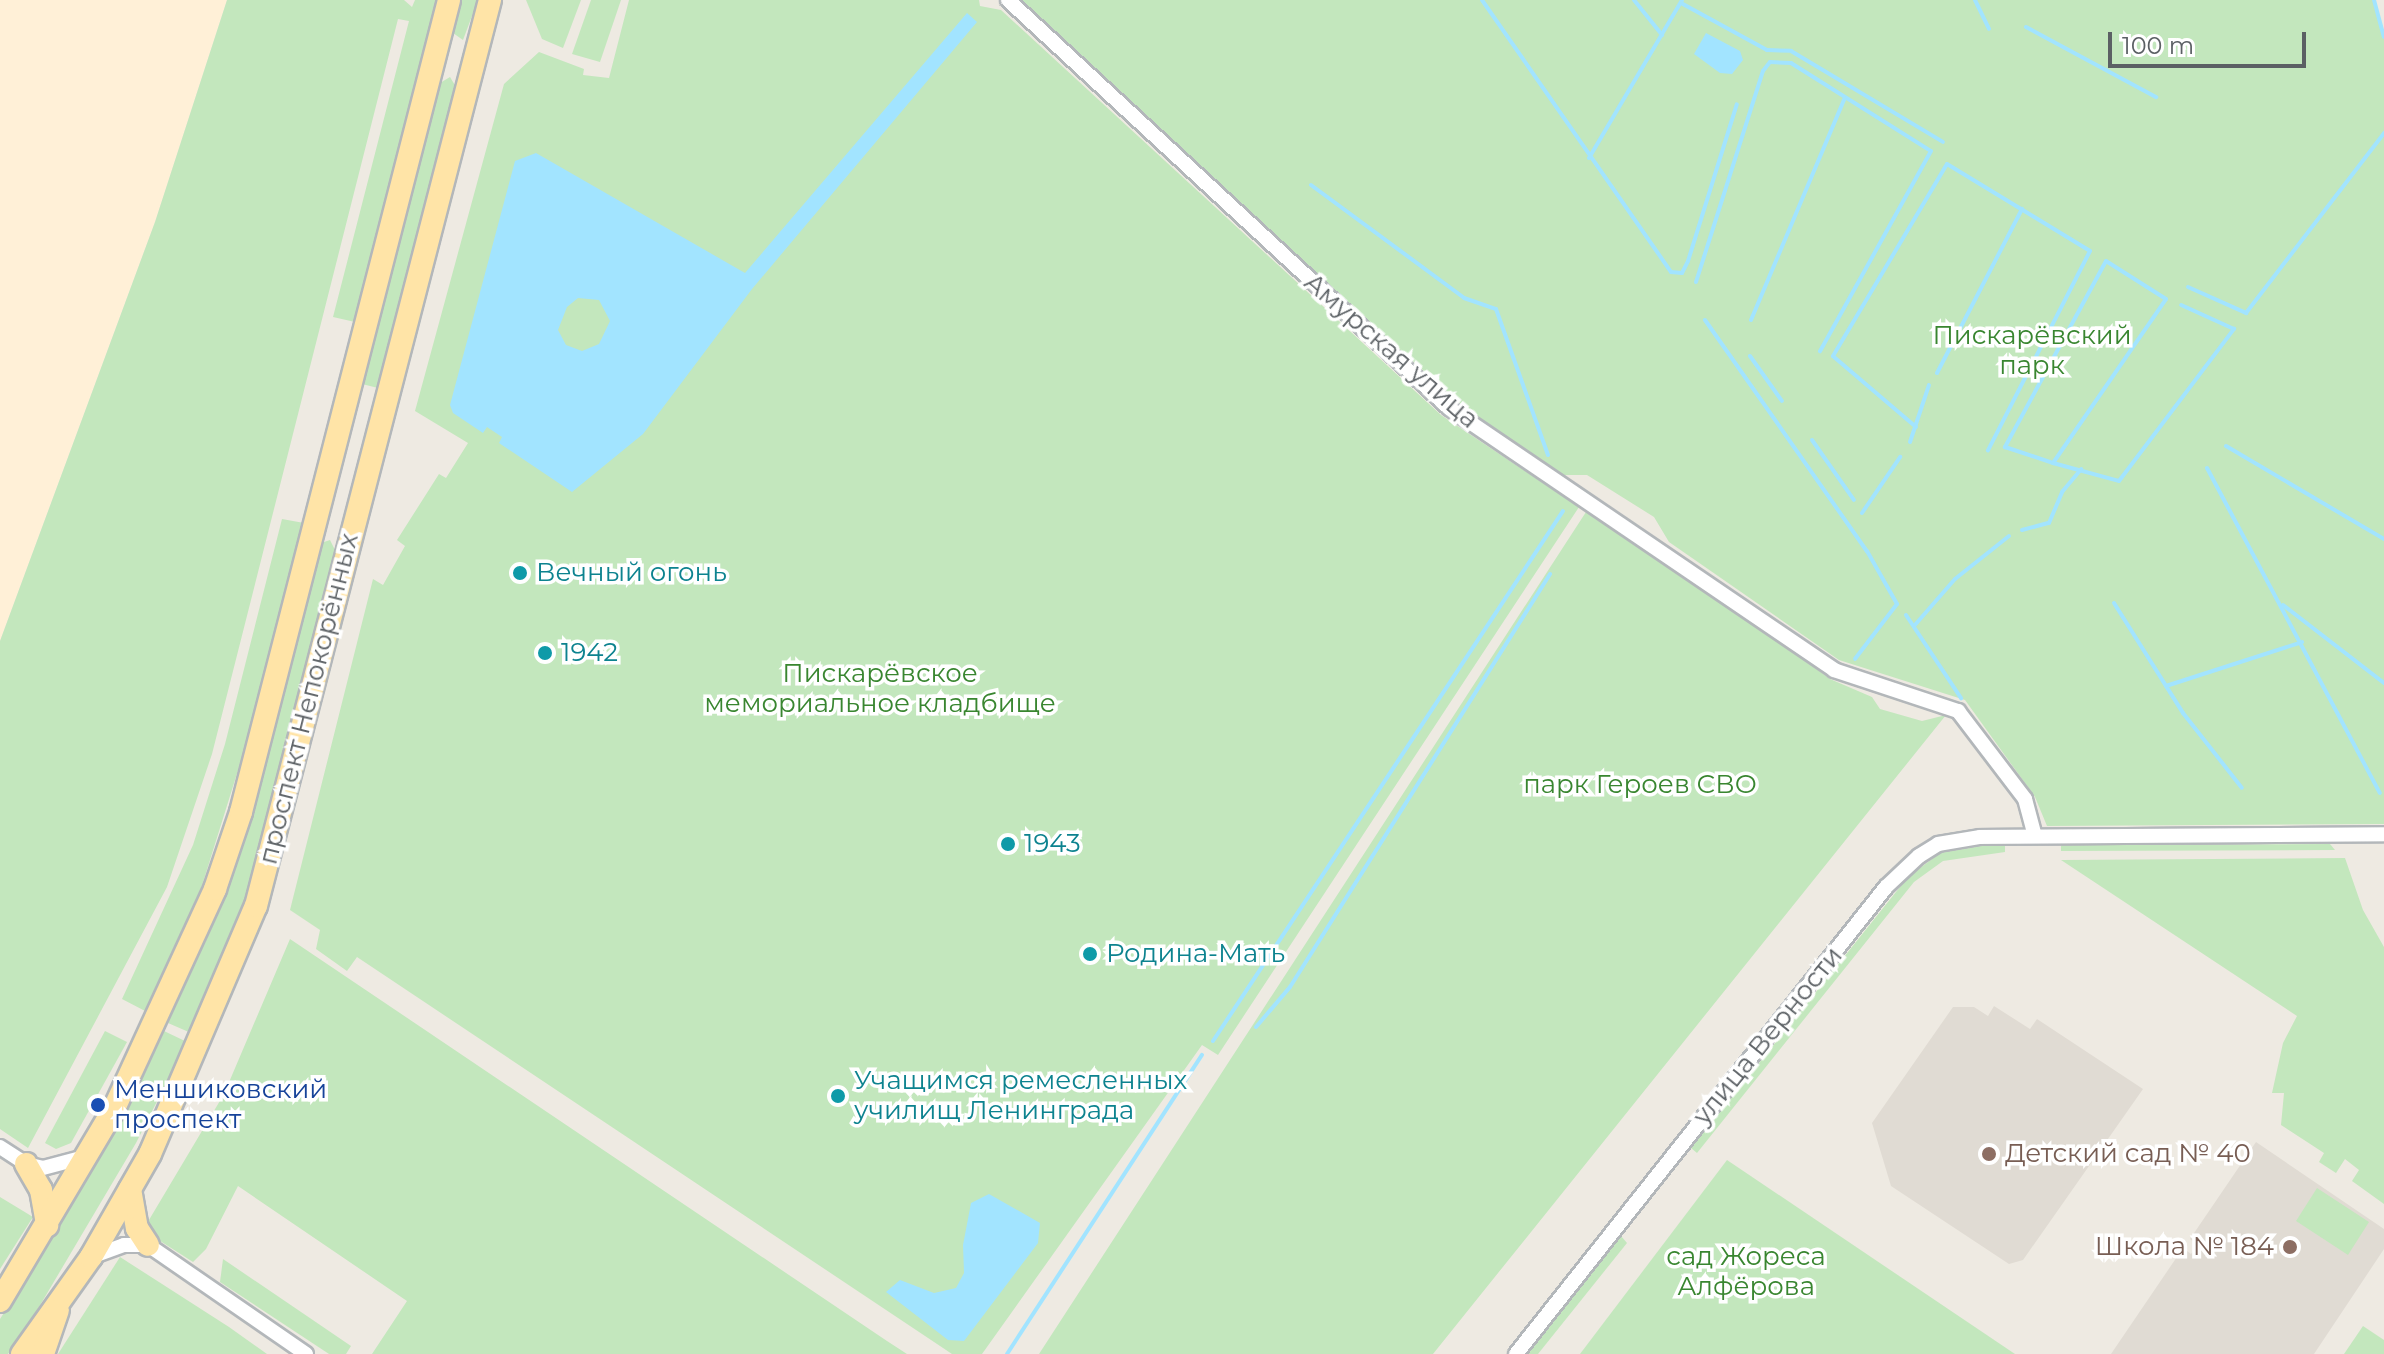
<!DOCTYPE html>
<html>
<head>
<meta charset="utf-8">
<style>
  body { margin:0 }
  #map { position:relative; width:2384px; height:1354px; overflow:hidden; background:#eeeae2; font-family:Montserrat,sans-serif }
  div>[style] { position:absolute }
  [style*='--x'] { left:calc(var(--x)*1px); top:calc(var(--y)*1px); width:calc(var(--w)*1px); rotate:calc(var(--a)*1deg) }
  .commercial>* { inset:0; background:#fff0d7 }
  .education>* { inset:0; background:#e0dbd3 }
  .green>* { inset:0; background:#c3e7bd }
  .water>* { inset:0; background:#a2e4ff }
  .stream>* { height:4px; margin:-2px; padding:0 2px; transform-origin:2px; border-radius:2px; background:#a2e4ff }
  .roads { filter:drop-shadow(2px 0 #b3b7ba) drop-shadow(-2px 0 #b3b7ba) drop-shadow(0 2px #b3b7ba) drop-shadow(0 -2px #b3b7ba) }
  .minor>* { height:14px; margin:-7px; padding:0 7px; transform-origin:7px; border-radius:7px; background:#fff }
  .primary>* { height:22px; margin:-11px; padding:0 11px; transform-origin:11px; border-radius:11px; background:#ffe4a7 }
  .dots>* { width:22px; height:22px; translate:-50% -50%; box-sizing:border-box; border:4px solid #fff; border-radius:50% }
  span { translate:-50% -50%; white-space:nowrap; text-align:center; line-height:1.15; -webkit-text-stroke:7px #fff; paint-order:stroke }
  .park-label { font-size:26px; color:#398630 }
  .street-label { font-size:26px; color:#5b6064 }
  .culture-label { font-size:26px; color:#0d838f }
  .left { translate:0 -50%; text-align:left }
  .transit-label { font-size:26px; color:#164399 }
  .education-label { font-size:26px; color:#785e54 }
  .right { translate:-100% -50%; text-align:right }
  .scale { position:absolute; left:2108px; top:32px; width:198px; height:36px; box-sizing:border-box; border:4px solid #5b6064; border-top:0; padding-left:10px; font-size:24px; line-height:28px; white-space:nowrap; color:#5b6064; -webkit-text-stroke:6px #fff; paint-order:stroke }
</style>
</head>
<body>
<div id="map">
  <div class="commercial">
    <i style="clip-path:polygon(0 0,227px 0,155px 222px,0 641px)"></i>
  </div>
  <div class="education">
    <i style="clip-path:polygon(1994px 1006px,2030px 1029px,2037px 1019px,2143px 1089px,2023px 1260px,2009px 1264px,1891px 1186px,1872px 1123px,1953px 1007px,1974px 1007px,1988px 1016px)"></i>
    <i style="clip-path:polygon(2256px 1142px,2384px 1229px,2384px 1249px,2314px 1354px,2111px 1354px,2183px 1248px,2191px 1254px,2198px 1245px,2190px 1239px)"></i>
  </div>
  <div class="green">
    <i style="clip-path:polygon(227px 0,404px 0,412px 7px,415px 0,438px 0,355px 322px,333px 317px,409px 21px,398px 19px,212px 754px,167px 887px,28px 1148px,0 1129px,0 641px,155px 222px)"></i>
    <i style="clip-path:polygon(461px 0,478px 0,463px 40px,453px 33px)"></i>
    <i style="clip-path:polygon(581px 0,563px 48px,542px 39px,526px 0)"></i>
    <i style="clip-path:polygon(591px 0,621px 0,600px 62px,572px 54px)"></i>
    <i style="clip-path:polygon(629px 0,979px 0,980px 6px,1001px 10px,1441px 415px,1579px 507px,1218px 1055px,1202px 1045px,982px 1354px,952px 1354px,357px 957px,347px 971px,316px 949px,320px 930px,290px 910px,373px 579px,383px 585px,405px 546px,397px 540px,439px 474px,446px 478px,468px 443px,415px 411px,504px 84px,539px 52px,584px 69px,583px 75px,609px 78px)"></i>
    <i style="clip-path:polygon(1008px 0,2374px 0,2384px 37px,2384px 824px,2047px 826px,2035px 797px,1965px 700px,1839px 660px,1669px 542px,1654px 517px,1587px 475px,1558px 475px,1462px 405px)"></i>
    <i style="clip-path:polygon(450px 77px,456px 87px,378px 388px,362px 384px,440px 83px)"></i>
    <i style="clip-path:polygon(1586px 512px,1719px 597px,1830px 679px,1872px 697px,1880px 709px,1922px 721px,1946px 715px,1433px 1354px,1039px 1354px)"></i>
    <i style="clip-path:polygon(282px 519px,304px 523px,245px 748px,200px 892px,147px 1012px,122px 999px,193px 845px,225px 744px)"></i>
    <i style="clip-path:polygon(330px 540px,336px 552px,250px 887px,191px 1033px,168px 1023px,229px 881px,321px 543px)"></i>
    <i style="clip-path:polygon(2330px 844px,2335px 850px,2061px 851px,2061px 845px)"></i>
    <i style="clip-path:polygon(1981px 846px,2005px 846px,2005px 852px,1943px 861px,1914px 882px,1697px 1153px,1691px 1148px,1908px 877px,1940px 853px)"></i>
    <i style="clip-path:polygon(2345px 858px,2363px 910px,2384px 947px,2384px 1204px,2352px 1181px,2359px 1170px,2345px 1159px,2336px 1173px,2319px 1162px,2324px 1153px,2281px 1125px,2284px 1093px,2272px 1093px,2283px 1043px,2297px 1016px,2061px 860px)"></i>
    <i style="clip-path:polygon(290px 939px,887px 1341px,907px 1354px,372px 1354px,407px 1301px,238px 1186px,206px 1249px,193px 1262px,143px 1230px,224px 1094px)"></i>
    <i style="clip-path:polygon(105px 1031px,127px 1042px,71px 1143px,56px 1149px,45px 1143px)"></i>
    <i style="clip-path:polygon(164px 1031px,187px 1042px,136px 1143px,36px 1312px,8px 1354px,0 1354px,0 1319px,60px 1225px)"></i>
    <i style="clip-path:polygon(1727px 1160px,2015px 1354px,1580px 1354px)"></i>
    <i style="clip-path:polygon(2317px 1188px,2369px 1222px,2348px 1255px,2296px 1221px)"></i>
    <i style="clip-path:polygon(0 1197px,33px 1217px,0 1269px)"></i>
    <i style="clip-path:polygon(1621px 1236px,1627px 1243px,1538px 1354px,1528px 1354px)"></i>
    <i style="clip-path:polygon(120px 1257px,229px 1327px,267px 1354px,58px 1354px)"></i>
    <i style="clip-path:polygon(223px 1259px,351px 1346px,346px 1354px,329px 1354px,220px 1282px)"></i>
    <i style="clip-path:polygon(2363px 1326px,2384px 1340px,2384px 1354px,2344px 1354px)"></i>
  </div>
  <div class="water">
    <i style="clip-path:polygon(evenodd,967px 13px,977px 22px,752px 289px,643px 434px,572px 492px,499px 443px,502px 437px,487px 427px,483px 433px,453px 413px,450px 405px,515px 161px,536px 153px,745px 273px,967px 13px,578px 298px,599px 300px,610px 321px,599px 344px,582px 351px,566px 345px,558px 330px,567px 307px,578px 298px)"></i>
    <i style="clip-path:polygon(1706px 33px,1740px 51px,1743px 60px,1732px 74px,1720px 73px,1694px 54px)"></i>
    <i style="clip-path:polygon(989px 1194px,1040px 1223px,1038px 1243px,964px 1341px,948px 1340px,886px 1292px,900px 1280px,934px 1293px,956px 1288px,964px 1273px,963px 1245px,971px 1203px)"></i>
  </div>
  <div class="stream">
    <i style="--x:1482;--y:0;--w:331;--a:55.2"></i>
    <i style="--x:1671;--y:272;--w:11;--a:5"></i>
    <i style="--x:1682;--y:273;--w:13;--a:-63"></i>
    <i style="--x:1688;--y:261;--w:164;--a:-72.7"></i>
    <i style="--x:1634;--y:0;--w:45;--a:51.3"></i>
    <i style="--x:1975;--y:0;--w:32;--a:64"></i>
    <i style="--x:2374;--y:0;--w:38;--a:75"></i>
    <i style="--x:1681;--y:3;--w:98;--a:28.7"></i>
    <i style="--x:1767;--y:50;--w:24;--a:2"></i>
    <i style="--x:1791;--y:51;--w:177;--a:30.9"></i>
    <i style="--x:2026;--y:27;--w:148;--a:28.3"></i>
    <i style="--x:1589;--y:158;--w:183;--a:-59.5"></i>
    <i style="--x:1311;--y:185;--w:190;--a:36.4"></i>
    <i style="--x:1464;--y:298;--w:34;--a:19"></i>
    <i style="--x:1496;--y:309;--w:155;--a:70.4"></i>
    <i style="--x:1696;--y:282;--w:221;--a:-72.4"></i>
    <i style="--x:1763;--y:71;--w:11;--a:-52"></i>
    <i style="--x:1770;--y:62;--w:21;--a:3"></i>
    <i style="--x:1791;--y:63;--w:165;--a:32.2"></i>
    <i style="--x:1931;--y:151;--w:229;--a:119"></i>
    <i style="--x:2188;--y:287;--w:64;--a:24.1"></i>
    <i style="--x:2246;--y:313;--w:227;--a:-52.5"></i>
    <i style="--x:1705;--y:320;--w:282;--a:55"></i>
    <i style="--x:1867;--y:551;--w:61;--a:60.5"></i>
    <i style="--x:1897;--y:604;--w:69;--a:127.4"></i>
    <i style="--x:1751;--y:320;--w:241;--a:-67.1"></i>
    <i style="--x:1750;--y:356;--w:55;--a:54.6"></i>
    <i style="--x:1937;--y:373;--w:185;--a:-62.6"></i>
    <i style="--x:1916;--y:427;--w:109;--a:-139.5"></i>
    <i style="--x:1833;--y:356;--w:223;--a:-59.3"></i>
    <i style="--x:1947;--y:164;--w:167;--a:31.3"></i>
    <i style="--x:2090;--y:251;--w:224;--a:117.1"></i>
    <i style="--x:1812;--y:440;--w:73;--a:55"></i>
    <i style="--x:1910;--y:442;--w:60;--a:-71.6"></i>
    <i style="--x:2226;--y:446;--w:183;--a:30.5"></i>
    <i style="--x:2053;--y:463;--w:199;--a:-55.4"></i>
    <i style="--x:2166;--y:299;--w:71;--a:-147.7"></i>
    <i style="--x:2106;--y:261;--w:212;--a:118.5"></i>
    <i style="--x:2005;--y:447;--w:51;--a:18.4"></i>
    <i style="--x:2053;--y:463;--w:68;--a:15.3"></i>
    <i style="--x:2119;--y:481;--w:191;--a:-52.9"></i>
    <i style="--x:2234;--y:329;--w:58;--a:-155.6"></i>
    <i style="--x:2207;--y:468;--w:368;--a:62"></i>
    <i style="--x:1862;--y:513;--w:68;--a:-55.8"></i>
    <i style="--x:2022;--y:530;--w:28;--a:-15"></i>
    <i style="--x:2049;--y:523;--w:34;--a:-67"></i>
    <i style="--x:2062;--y:492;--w:30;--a:-50"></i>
    <i style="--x:2114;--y:603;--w:130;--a:57.9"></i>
    <i style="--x:2183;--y:713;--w:95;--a:51.8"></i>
    <i style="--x:2283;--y:605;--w:128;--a:37.7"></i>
    <i style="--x:1906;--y:615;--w:100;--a:56.5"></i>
    <i style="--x:1914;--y:626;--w:62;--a:-48.9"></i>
    <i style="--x:1955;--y:579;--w:69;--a:-38.5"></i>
    <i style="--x:2166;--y:686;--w:143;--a:-17.9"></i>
    <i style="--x:1256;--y:1027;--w:52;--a:-49.6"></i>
    <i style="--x:1290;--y:987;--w:488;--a:-57.8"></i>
    <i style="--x:1213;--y:1041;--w:635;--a:-56.56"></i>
    <i style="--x:1007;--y:1354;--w:357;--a:-56.9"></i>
  </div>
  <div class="roads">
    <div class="minor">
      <i style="--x:1008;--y:0;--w:601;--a:42.77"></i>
      <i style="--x:1449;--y:408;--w:466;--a:34.2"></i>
      <i style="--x:1834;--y:670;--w:131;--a:18.3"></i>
      <i style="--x:1958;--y:711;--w:111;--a:52.7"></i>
      <i style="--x:2025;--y:799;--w:38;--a:75"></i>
      <i style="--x:0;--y:1147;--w:31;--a:33"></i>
      <i style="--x:26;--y:1164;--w:17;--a:13"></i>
      <i style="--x:43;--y:1168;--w:43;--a:-14.7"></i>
      <i style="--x:91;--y:1257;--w:35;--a:-20"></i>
      <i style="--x:124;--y:1245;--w:24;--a:0"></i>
      <i style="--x:148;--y:1245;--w:192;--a:34.6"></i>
      <i style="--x:1516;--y:1354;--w:596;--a:-51.61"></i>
      <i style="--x:1886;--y:887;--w:45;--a:-43.2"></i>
      <i style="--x:1919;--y:856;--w:22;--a:-32"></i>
      <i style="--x:1938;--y:844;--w:43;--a:-9.5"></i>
      <i style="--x:1980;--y:837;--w:404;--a:-0.4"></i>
    </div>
    <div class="primary">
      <i style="--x:26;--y:1164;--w:30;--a:60"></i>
      <i style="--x:41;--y:1190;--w:36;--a:80"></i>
      <i style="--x:130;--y:1189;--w:40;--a:80"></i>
      <i style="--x:137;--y:1228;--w:20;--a:57"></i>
      <i style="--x:0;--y:1301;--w:221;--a:-59.3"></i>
      <i style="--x:113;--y:1111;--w:244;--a:-65.3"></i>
      <i style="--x:215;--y:889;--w:81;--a:-71.3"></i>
      <i style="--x:241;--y:812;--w:838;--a:-75.63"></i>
      <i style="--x:22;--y:1354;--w:119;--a:-54.6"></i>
      <i style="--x:91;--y:1257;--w:119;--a:-60.2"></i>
      <i style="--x:150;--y:1154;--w:270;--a:-66.9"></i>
      <i style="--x:256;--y:906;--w:936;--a:-75.52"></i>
      <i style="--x:43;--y:1354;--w:46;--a:-71.2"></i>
    </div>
  </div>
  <div class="dots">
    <i style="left:520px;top:573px;background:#0f9aa8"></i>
    <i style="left:545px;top:653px;background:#0f9aa8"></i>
    <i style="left:1008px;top:844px;background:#0f9aa8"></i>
    <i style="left:1090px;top:954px;background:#0f9aa8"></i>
    <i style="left:838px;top:1096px;background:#0f9aa8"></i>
    <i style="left:98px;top:1105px;background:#1a4fb4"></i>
    <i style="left:1989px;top:1154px;background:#8d6e63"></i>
    <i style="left:2290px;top:1247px;background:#8d6e63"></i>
  </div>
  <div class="park-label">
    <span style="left:2032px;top:351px">Пискарёвский<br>парк</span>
    <span style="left:880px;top:689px">Пискарёвское<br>мемориальное кладбище</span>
    <span style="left:1640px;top:785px">парк Героев СВО</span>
    <span style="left:1746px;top:1272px">сад Жореса<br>Алфёрова</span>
  </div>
  <div class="street-label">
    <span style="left:1391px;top:351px;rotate:41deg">Амурская улица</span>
    <span style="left:309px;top:699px;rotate:-76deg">проспект Непокорённых</span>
    <span style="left:1768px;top:1036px;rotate:-51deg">улица Верности</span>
  </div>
  <div class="culture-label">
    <span class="left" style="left:536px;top:573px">Вечный огонь</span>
    <span class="left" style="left:561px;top:653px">1942</span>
    <span class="left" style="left:1024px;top:844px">1943</span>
    <span class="left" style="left:1106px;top:954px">Родина-Мать</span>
    <span class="left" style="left:854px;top:1096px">Учащимся ремесленных<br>училищ Ленинграда</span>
  </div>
  <div class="transit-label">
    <span class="left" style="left:114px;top:1105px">Меншиковский<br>проспект</span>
  </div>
  <div class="education-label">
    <span class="left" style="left:2005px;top:1154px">Детский сад № 40</span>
    <span class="right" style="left:2274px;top:1247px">Школа № 184</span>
  </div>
  <div class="scale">100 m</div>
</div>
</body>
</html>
